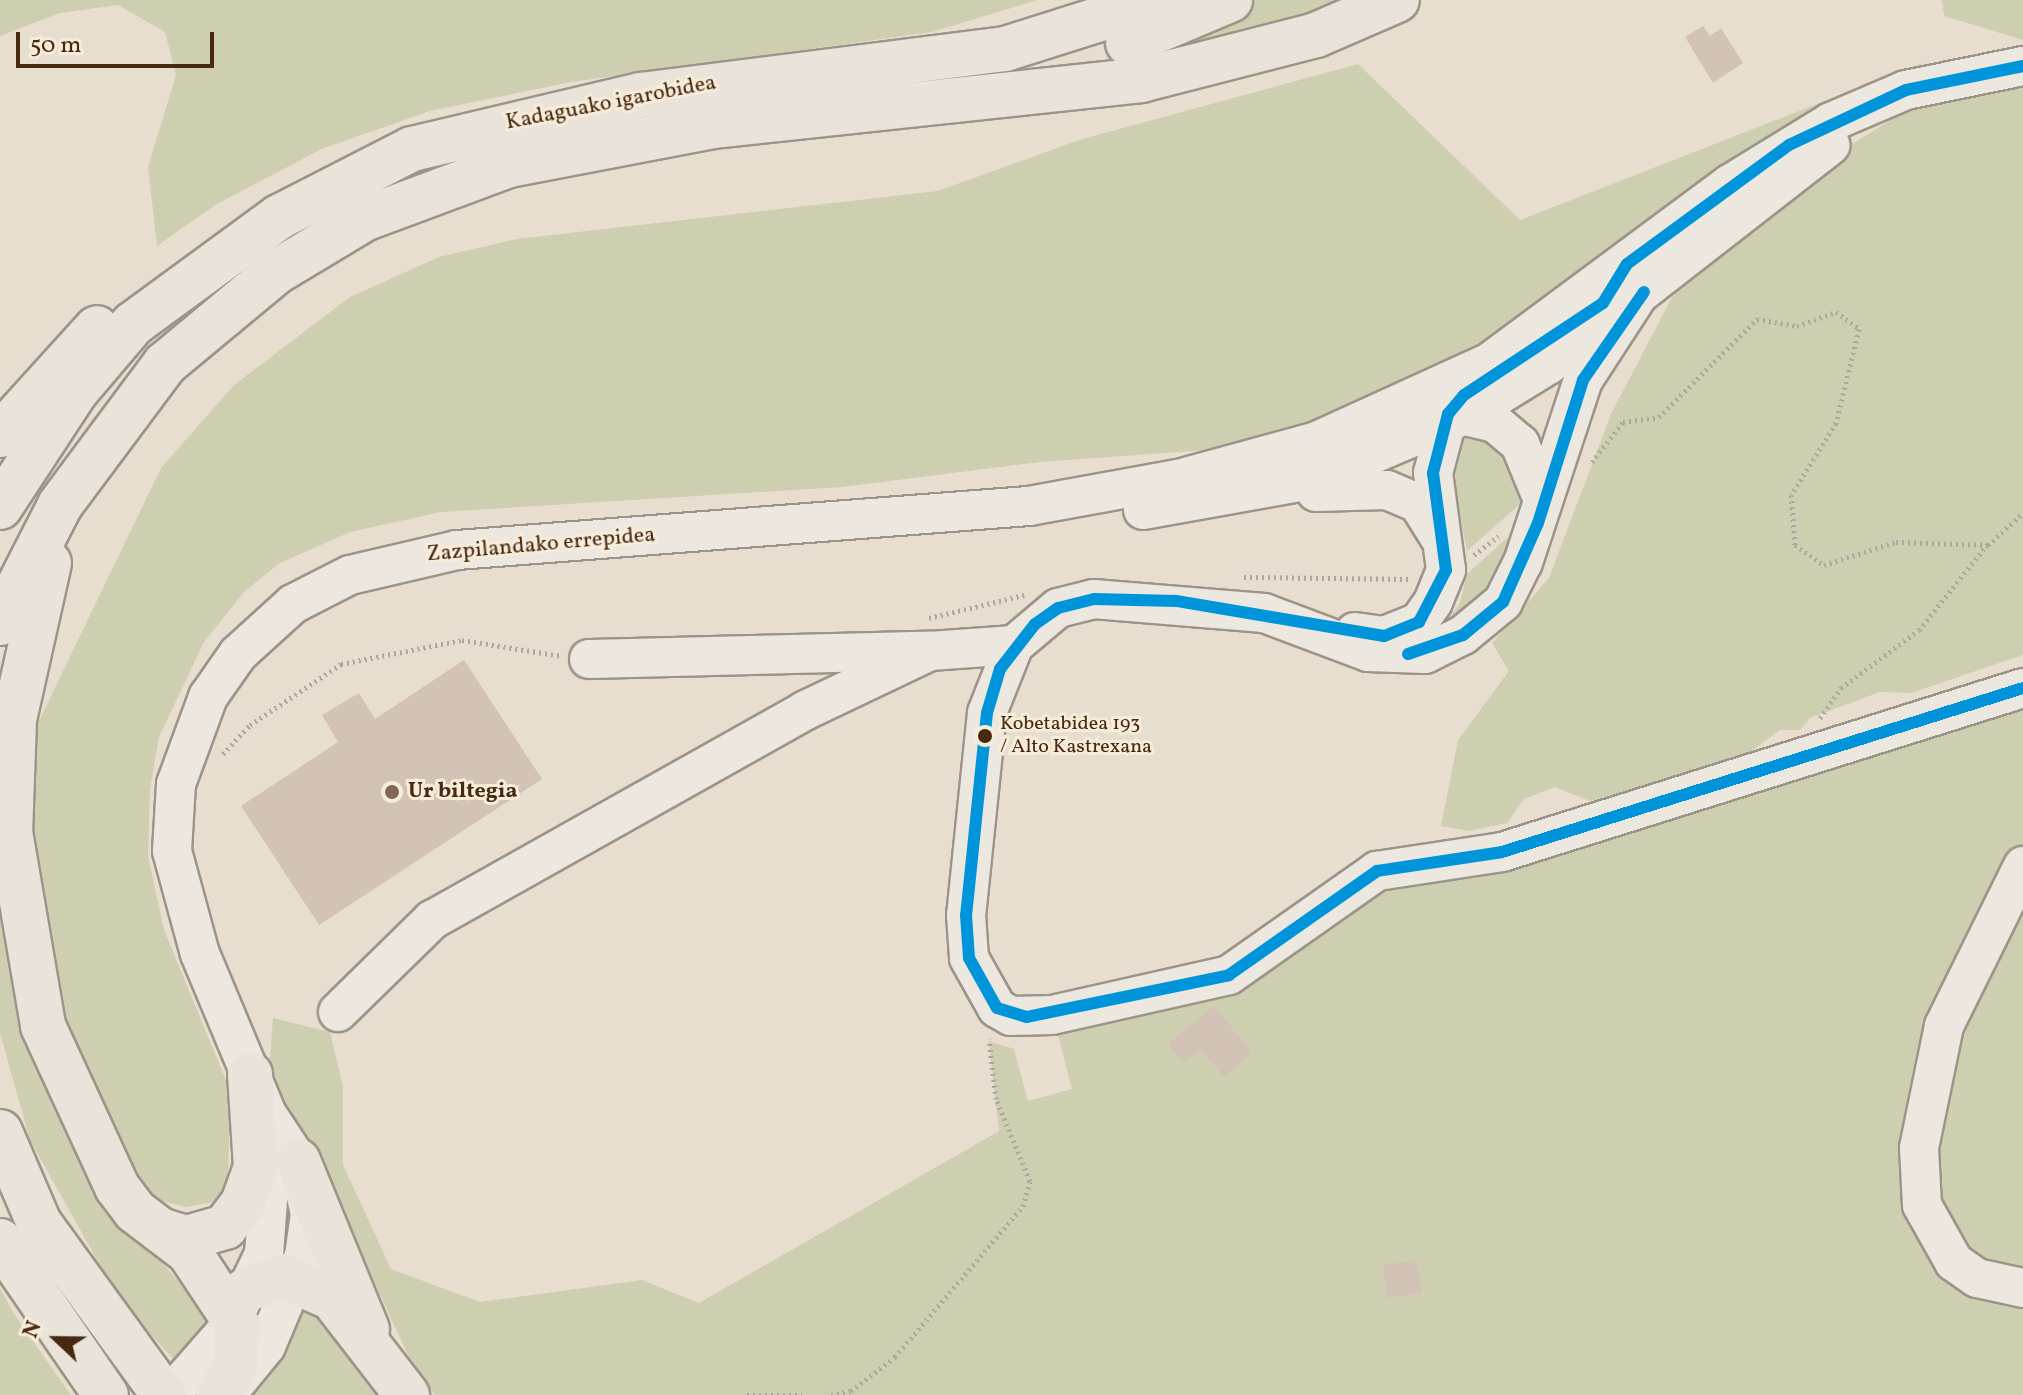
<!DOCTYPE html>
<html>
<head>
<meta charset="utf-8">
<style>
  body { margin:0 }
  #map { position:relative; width:2023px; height:1395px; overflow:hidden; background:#e7decf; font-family:Vollkorn,serif }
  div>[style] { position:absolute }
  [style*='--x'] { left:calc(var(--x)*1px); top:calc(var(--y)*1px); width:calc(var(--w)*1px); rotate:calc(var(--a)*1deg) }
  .green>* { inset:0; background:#cdcfb0 }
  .building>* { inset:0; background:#d3c2b6 }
  .path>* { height:5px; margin-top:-2.5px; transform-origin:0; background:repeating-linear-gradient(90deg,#ada79f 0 2px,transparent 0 6px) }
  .roads { filter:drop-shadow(2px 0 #9d9489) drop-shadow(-2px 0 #9d9489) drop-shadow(0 2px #9d9489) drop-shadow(0 -2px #9d9489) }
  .minor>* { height:38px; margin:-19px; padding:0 19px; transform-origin:19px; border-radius:19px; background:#ece7df }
  .highway>* { height:44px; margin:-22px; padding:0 22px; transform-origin:22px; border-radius:22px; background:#e9e3da }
  .bus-1>* { height:12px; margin:-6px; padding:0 6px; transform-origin:6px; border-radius:6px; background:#0095da }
  .dots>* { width:22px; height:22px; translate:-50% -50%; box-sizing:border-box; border:4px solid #f6ecd9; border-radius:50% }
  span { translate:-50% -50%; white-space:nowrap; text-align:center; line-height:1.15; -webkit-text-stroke:6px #f6ecd9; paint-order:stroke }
  .bus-label { font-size:20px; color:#472911 }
  .left { translate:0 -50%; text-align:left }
  .street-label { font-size:22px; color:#472911 }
  .poi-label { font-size:22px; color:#472911; font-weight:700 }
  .north { position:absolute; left:16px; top:1299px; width:80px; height:80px; -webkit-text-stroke:6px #f6ecd9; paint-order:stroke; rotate:292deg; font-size:22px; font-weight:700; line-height:32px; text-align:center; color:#472911 }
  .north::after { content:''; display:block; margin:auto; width:28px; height:36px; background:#472911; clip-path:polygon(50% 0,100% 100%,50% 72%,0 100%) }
  .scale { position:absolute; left:16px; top:32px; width:198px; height:36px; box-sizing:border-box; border:4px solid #472911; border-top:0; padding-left:10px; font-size:24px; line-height:28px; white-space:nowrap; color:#472911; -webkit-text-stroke:6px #f6ecd9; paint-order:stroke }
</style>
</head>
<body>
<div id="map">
  <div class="green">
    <i style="clip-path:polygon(0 0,1038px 0,932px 32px,571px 82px,430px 111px,324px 148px,215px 205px,157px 246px,148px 167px,176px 75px,165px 32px,118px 5px,60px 13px,0 36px)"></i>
    <i style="clip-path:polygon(1258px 0,1355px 0,1324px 15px,1169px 55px)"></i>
    <i style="clip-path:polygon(1942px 0,2023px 0,2023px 40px,1944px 16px)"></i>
    <i style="clip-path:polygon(1925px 62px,1765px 148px,1476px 356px,1263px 446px,1040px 462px,842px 487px,441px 512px,350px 532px,280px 563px,245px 591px,204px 642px,159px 737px,150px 789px,148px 856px,164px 930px,230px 1090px,228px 1180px,214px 1202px,186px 1207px,154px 1199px,126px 1166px,55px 993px,29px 842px,36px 727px,161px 468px,234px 385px,350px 297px,439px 257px,517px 239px,938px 191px,1079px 140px,1358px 64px,1520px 220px)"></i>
    <i style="clip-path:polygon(1993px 85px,2023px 86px,2023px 655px,1911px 693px,1880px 692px,1810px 718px,1800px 730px,1780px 730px,1749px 753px,1618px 793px,1590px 801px,1555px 787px,1524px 799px,1507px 823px,1469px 831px,1441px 826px,1458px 740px,1509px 671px,1492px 643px,1549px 578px,1611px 414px,1671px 299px,1708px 256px,1828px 159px,1902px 113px)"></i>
    <i style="clip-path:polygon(1469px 430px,1505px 451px,1521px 492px,1519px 505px,1467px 551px,1450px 464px,1455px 443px)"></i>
    <i style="clip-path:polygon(1515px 531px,1496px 587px,1441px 629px,1460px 603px,1467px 574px)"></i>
    <i style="clip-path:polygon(2023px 706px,2023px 1395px,435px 1395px,408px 1355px,317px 1159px,269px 1071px,273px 1018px,330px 1032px,343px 1086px,343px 1165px,391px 1269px,480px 1302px,642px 1280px,699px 1303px,999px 1131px,989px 1041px,1014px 1049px,1028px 1101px,1072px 1089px,1058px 1035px,1226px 994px,1384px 883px,1523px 866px,1867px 748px)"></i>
    <i style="clip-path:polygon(0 893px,26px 1025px,84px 1171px,212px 1321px,181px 1367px,120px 1301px,30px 1140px,0 1033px)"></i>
    <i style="clip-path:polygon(0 1288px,14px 1314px,71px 1395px,0 1395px)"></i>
    <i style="clip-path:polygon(304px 1303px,328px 1314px,390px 1395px,246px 1395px)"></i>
  </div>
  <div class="building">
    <i style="clip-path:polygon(1703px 26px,1710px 36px,1721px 28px,1743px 63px,1713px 83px,1685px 37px)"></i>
    <i style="clip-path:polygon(464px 660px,542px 779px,319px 925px,241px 806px,338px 742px,322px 715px,359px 693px,375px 719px)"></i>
    <i style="clip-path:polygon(1214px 1006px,1252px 1053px,1224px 1077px,1201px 1049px,1184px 1063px,1168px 1044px)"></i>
    <i style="clip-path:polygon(1417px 1260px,1422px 1293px,1387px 1298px,1383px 1265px)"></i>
  </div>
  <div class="path">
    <i style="--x:1592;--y:462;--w:51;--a:-52.2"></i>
    <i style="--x:1623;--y:422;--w:36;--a:-8"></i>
    <i style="--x:1659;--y:417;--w:139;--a:-45"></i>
    <i style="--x:1757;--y:319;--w:41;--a:9.9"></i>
    <i style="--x:1797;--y:326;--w:41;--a:-19.7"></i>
    <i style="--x:1836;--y:312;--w:29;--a:36"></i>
    <i style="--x:1859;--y:329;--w:97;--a:103.7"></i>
    <i style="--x:1836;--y:423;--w:85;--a:122"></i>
    <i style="--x:1791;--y:495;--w:50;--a:85.4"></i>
    <i style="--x:1795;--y:545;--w:35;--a:35"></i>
    <i style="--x:1824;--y:565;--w:76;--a:-17.7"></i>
    <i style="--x:1896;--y:542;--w:92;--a:1.9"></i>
    <i style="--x:1988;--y:545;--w:47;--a:-42.4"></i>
    <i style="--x:1474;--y:555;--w:31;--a:-38"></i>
    <i style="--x:1244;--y:577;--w:166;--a:0.7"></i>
    <i style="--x:929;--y:618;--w:98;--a:-13.6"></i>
    <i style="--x:1820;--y:718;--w:37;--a:-55"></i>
    <i style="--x:1841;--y:688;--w:97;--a:-36.6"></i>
    <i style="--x:1919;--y:630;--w:109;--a:-51.3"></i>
    <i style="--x:223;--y:754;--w:40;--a:-47"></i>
    <i style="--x:250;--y:725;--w:110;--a:-33.8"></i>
    <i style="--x:341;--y:664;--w:123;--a:-11.2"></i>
    <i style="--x:462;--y:640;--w:101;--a:9.1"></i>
    <i style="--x:747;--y:1395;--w:55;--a:0"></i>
    <i style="--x:831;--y:1395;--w:20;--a:-11"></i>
    <i style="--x:851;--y:1391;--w:56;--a:-37.7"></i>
    <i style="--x:895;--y:1357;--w:198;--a:-49.7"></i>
    <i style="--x:1023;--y:1206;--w:26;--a:-74"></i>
    <i style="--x:1030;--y:1181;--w:89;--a:-112.5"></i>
    <i style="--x:996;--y:1099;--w:60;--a:-96.7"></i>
  </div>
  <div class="roads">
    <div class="minor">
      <i style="--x:1637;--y:297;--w:99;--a:123"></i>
      <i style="--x:1583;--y:380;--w:192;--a:108.2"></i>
      <i style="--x:1523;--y:562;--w:45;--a:116.6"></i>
      <i style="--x:1503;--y:602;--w:52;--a:140.5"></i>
      <i style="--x:1463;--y:635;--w:42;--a:153.4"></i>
      <i style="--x:1425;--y:654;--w:57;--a:-178"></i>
      <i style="--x:1368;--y:652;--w:111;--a:-159.4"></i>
      <i style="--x:1264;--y:613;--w:171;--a:-175.3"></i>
      <i style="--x:1094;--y:599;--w:37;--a:166"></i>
      <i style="--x:1058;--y:608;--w:57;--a:139.9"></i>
      <i style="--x:1014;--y:645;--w:73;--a:111.7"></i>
      <i style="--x:987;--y:713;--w:203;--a:95.9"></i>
      <i style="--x:966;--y:915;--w:43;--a:86"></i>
      <i style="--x:969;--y:958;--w:57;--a:60.8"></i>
      <i style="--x:997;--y:1008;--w:16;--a:30"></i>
      <i style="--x:1011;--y:1016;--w:41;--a:-1.4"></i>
      <i style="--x:1052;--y:1015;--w:181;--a:-12.7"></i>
      <i style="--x:1229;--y:975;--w:181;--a:-35.1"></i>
      <i style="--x:1377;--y:871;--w:126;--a:-8.6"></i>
      <i style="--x:1502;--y:852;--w:546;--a:-17.47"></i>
      <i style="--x:1453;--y:413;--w:43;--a:13.4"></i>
      <i style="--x:1495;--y:423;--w:33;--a:40"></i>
      <i style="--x:1520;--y:444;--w:61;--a:67.7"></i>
      <i style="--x:1316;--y:492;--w:71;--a:-1.6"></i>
      <i style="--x:1387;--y:490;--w:34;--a:23"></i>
      <i style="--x:1418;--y:503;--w:40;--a:58"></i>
      <i style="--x:1143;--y:510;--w:172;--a:-10.1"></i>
      <i style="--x:1312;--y:480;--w:172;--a:-23"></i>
      <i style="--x:1470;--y:413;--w:92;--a:-31.6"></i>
      <i style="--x:1548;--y:365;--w:358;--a:-37.9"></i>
      <i style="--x:1355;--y:632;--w:29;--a:8"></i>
      <i style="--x:1384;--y:636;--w:38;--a:-22"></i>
      <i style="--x:1419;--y:622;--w:24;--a:-55"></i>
      <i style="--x:1433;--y:602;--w:35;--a:-68"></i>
      <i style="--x:1446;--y:570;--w:98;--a:-97.6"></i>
      <i style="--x:1433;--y:473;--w:62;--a:-75.1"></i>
      <i style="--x:589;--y:659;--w:337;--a:-1.4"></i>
      <i style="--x:2023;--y:866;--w:178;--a:116.3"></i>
      <i style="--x:1944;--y:1026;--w:125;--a:101.6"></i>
      <i style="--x:1919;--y:1148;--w:57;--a:87"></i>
      <i style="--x:1922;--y:1205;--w:65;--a:60.7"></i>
      <i style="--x:1954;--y:1262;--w:28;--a:35"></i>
      <i style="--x:1977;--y:1278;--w:47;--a:12.3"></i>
      <i style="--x:338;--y:1012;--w:132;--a:-44.4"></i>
      <i style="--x:432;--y:920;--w:427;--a:-29.3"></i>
      <i style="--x:804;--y:711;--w:140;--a:-25.5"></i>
      <i style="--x:930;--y:651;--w:84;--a:-4.1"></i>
      <i style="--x:170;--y:1395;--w:88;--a:-48.7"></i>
      <i style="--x:228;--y:1329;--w:83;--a:-64.4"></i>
      <i style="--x:264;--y:1254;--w:106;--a:-85.7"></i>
      <i style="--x:226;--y:1395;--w:63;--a:-50.8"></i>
      <i style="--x:266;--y:1346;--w:98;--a:-67.1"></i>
      <i style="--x:304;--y:1256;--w:42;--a:-81.9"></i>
      <i style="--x:310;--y:1214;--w:54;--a:-102.8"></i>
      <i style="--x:298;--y:1161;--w:56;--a:-123.4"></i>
      <i style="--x:267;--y:1114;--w:173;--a:-112.7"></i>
      <i style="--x:200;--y:954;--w:107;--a:-105.2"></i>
      <i style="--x:172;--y:851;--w:67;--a:-86.6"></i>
      <i style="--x:176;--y:784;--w:93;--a:-69.8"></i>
      <i style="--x:208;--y:697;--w:52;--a:-55.1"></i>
      <i style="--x:238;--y:654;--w:74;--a:-42.3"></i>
      <i style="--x:293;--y:604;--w:64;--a:-27"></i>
      <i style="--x:350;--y:575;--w:110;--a:-13.2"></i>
      <i style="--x:457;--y:550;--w:574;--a:-4.4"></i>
      <i style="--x:1029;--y:506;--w:151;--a:-10.3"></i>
      <i style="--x:1178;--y:479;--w:144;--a:-15.3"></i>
      <i style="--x:1317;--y:441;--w:190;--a:-24.5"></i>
      <i style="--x:1490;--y:362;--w:299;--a:-36.6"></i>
      <i style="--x:1730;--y:184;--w:119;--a:-31.5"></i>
      <i style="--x:1831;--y:122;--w:82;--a:-23.1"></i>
      <i style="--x:1906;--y:90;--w:119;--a:-11.6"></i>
    </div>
    <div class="highway">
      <i style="--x:1128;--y:43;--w:111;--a:-22.9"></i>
      <i style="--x:0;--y:435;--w:144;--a:-47.8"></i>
      <i style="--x:0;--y:507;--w:139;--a:-56.8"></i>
      <i style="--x:76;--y:391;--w:88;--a:-49.6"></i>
      <i style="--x:133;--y:324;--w:181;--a:-36.2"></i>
      <i style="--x:279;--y:217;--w:149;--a:-27.1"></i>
      <i style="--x:412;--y:149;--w:235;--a:-13.3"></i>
      <i style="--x:641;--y:95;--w:367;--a:-7.2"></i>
      <i style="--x:1005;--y:49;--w:163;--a:-17.5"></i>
      <i style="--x:49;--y:563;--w:161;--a:102.6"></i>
      <i style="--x:14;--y:720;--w:112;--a:92"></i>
      <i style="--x:10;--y:832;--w:197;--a:80.3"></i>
      <i style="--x:43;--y:1026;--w:177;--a:65.3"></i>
      <i style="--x:117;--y:1187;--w:30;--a:53"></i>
      <i style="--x:135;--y:1211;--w:68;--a:37.2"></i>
      <i style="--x:189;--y:1252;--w:89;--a:56.5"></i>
      <i style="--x:238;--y:1326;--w:41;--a:94.2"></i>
      <i style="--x:235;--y:1367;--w:33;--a:121"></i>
      <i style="--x:0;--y:623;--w:132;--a:-63"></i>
      <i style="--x:60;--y:505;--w:176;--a:-53.3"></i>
      <i style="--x:165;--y:364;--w:144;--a:-39.7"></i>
      <i style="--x:276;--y:272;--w:103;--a:-31.1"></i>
      <i style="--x:364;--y:219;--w:155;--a:-20.4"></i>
      <i style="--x:509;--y:165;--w:208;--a:-10.8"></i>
      <i style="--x:713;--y:126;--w:430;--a:-6.1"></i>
      <i style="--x:1141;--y:80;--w:181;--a:-14.4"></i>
      <i style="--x:1316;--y:35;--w:88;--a:-23.4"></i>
      <i style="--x:0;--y:1132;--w:99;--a:66.8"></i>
      <i style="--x:39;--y:1223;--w:213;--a:54"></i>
      <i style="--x:298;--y:1161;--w:182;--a:67.7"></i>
      <i style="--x:160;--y:1230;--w:28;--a:17"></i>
      <i style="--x:187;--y:1238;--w:40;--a:-16"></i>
      <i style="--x:225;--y:1227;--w:30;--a:-53"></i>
      <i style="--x:243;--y:1203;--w:38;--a:-70"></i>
      <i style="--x:256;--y:1167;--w:93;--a:-93.7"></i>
      <i style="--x:0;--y:1241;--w:187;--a:55.5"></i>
      <i style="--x:246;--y:1290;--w:39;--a:-21"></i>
      <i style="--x:282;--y:1276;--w:55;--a:23.7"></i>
      <i style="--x:332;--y:1298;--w:123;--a:52.3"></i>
    </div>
  </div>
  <div class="bus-1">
    <i style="--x:2023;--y:66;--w:119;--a:168.4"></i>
    <i style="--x:1906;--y:90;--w:129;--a:154.8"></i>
    <i style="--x:1789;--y:145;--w:201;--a:143.7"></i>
    <i style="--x:1627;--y:264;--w:46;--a:121.6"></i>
    <i style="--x:1603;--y:303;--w:167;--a:146.5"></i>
    <i style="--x:1464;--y:395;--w:25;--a:130"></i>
    <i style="--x:1448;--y:414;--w:61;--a:104.3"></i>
    <i style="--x:1433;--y:473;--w:98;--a:82.4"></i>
    <i style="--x:1446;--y:570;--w:59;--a:117.4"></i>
    <i style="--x:1419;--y:622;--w:38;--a:158"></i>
    <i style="--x:1384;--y:636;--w:211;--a:-170.4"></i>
    <i style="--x:1176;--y:601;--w:82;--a:-178.6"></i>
    <i style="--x:1094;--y:599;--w:37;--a:166"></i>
    <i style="--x:1058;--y:608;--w:28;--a:145"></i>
    <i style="--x:1035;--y:624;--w:57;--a:127.9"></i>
    <i style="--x:1000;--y:669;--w:46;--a:106.5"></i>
    <i style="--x:987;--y:713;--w:203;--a:95.9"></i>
    <i style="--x:966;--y:915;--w:43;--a:86"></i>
    <i style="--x:969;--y:958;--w:57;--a:60.8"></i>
    <i style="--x:997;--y:1008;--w:31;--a:17"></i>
    <i style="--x:1027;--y:1017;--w:206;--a:-11.7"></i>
    <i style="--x:1229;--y:975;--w:181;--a:-35.1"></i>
    <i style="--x:1377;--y:871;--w:126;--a:-8.6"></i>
    <i style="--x:1502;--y:852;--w:546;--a:-17.47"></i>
    <i style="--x:1408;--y:654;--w:58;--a:-19.1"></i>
    <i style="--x:1463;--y:635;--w:52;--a:-39.5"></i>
    <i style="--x:1503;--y:602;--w:86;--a:-66.1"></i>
    <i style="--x:1538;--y:523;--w:150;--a:-72.5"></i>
    <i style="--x:1583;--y:380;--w:107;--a:-55.3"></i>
  </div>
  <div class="dots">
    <i style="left:985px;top:736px;background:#472911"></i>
    <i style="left:392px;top:792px;background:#7f6854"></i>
  </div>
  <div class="bus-label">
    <span class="left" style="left:1000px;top:736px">Kobetabidea 193<br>/ Alto Kastrexana</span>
  </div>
  <div class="street-label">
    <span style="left:611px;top:103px;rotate:-11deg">Kadaguako igarobidea</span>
    <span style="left:541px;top:545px;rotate:-5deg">Zazpilandako errepidea</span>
  </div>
  <div class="poi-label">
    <span class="left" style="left:408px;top:792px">Ur biltegia</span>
  </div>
  <div class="north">N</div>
  <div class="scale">50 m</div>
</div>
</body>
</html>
